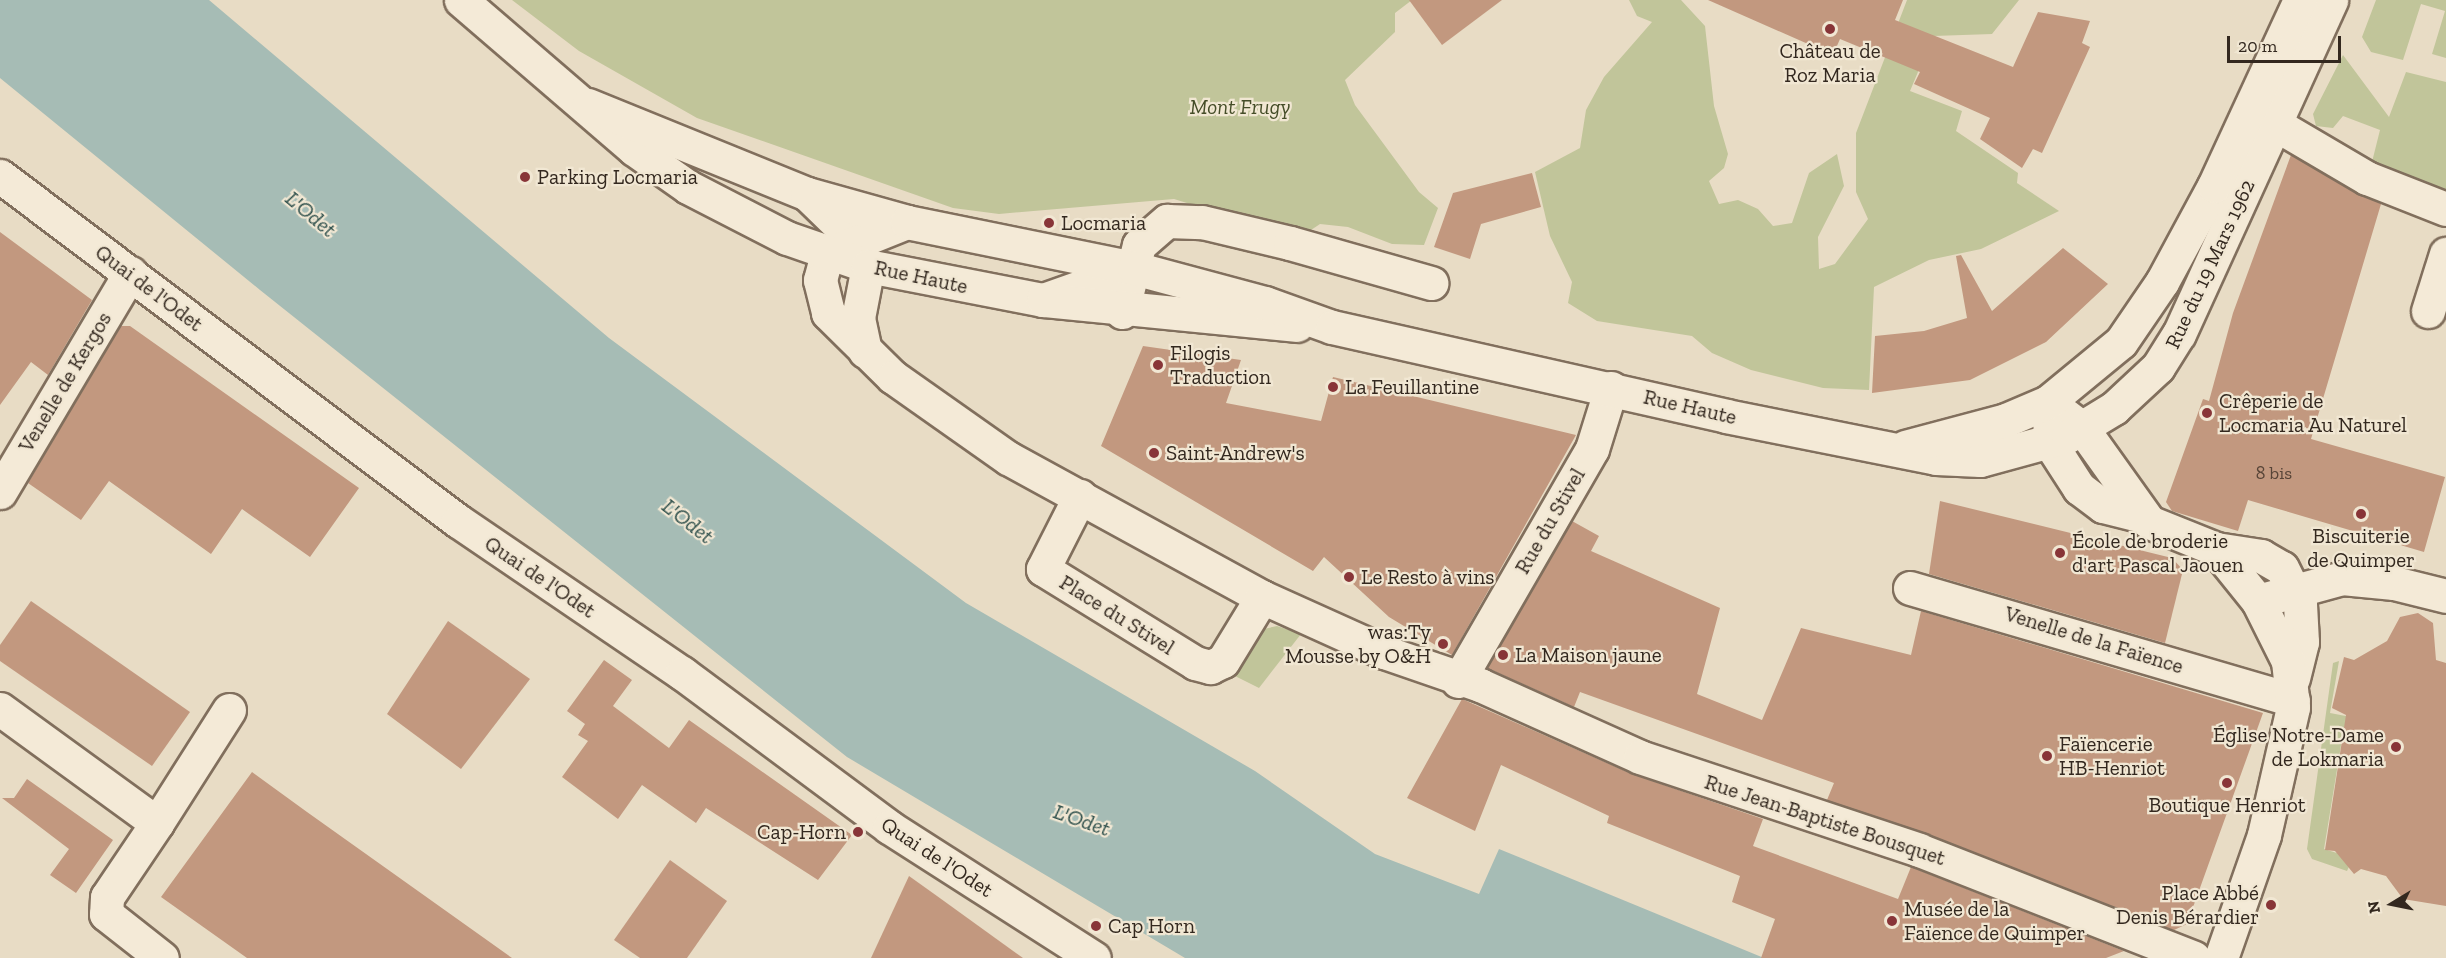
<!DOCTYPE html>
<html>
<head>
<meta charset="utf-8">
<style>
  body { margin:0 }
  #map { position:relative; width:2446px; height:958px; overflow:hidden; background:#e8dcc5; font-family:"Zilla Slab",serif }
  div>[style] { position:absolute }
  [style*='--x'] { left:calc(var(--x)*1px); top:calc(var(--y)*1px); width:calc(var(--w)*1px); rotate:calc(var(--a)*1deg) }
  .green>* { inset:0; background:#c1c59a }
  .water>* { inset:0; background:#a6bcb5 }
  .building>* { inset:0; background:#c2987f }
  .roads { filter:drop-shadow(2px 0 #816f5d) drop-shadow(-2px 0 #816f5d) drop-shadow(0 2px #816f5d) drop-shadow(0 -2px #816f5d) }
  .street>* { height:33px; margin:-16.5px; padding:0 16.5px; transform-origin:16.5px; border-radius:16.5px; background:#f4ead7 }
  .secondary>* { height:33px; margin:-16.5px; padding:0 16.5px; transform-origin:16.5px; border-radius:16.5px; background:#f4ead7 }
  .dots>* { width:16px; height:16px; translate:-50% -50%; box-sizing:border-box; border:3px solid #f1e7d3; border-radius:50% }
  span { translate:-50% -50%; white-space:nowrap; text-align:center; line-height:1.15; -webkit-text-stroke:4.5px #f1e7d3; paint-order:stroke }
  .number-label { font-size:18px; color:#574437 }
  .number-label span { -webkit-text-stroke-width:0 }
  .poi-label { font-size:21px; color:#33281f }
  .left { translate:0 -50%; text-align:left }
  .right { translate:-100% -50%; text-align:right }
  .park-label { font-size:21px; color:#454d28; font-style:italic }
  .street-label { font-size:21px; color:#33281f }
  .water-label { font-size:22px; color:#30514d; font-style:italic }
  .north { position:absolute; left:2362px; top:874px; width:60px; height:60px; -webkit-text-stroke:4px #f1e7d3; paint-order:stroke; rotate:260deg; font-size:16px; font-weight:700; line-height:24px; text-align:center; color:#33281f }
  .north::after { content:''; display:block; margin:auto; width:21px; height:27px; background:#33281f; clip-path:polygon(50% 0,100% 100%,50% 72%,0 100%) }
  .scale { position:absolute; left:2227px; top:36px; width:114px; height:27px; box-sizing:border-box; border:3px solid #33281f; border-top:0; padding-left:8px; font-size:18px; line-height:21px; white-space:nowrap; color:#33281f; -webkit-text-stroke:4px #f1e7d3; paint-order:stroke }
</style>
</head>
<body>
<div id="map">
  <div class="green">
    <i style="clip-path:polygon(512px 0,1412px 0,1395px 13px,1395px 32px,1345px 80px,1355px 105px,1419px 192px,1438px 208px,1424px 245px,1392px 244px,1348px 227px,1320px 224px,1305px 234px,1258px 225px,1174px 199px,999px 214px,953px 208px,697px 118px,579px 51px)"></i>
    <i style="clip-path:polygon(1629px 0,1681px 0,1705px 26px,1714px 106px,1728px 154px,1724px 168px,1709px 181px,1719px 204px,1738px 200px,1758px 209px,1773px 226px,1792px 223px,1809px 173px,1837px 154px,1844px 186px,1818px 237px,1819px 269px,1835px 264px,1868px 219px,1856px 192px,1856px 133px,1907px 0,2019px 0,1992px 34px,1933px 36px,1910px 91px,1962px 111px,1956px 131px,2018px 173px,2017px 183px,2059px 211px,1981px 249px,1929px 260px,1874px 287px,1869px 390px,1823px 388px,1751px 370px,1712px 353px,1692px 336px,1597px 321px,1568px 303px,1572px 282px,1550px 236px,1535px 172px,1580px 148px,1586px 110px,1604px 77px,1652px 22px,1637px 16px)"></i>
    <i style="clip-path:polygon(2376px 0,2446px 0,2446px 58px,2432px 54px,2445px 11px,2421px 4px,2403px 60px,2371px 52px,2362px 37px)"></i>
    <i style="clip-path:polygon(2343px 55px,2389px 117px,2406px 72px,2446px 82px,2446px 202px,2370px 170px,2380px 130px,2343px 116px,2333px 128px,2316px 126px,2313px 114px)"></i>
    <i style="clip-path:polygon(1277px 626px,1301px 634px,1259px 688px,1235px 676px,1264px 629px)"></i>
    <i style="clip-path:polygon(2339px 661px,2330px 713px,2351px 717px,2343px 733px,2324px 849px,2353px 858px,2347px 871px,2312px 859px,2307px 849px,2333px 663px)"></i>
  </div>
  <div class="water">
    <i style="clip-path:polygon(0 0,209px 0,609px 338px,966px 603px,1255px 771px,1375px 854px,1479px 894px,1499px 849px,1764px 958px,1185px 958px,847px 757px,260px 290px,0 78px)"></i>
  </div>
  <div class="building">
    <i style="clip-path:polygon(1409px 0,1502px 0,1442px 45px)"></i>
    <i style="clip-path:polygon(1708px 0,1903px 0,1895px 20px,2013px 67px,2038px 12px,2090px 21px,2082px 43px,2090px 47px,2042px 153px,2033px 149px,2022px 168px,1980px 139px,1990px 118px,1914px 84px,1920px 72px,1840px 39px,1833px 55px)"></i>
    <i style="clip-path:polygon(2291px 155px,2381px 204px,2311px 439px,2445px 477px,2424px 552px,2248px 500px,2238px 531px,2172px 511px,2166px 502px,2203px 399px,2209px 401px,2233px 313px)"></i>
    <i style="clip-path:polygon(1532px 173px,1541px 207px,1481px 224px,1470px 259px,1434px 247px,1453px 193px)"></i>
    <i style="clip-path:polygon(0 232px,92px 300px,48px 375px,31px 362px,0 405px)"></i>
    <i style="clip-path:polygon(2063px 248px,2108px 284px,2046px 342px,1970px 380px,1872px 393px,1875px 336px,1924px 331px,1967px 318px,1956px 256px,1961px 255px,1992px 311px)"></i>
    <i style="clip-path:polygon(120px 326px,130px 326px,359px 488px,310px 557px,242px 509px,211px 554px,109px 481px,81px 520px,28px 483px)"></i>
    <i style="clip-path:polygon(1143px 346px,1241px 360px,1226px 403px,1321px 421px,1333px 377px,1576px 435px,1452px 655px,1389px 617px,1324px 557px,1313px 571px,1101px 446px)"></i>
    <i style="clip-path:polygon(1940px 501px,2172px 558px,2183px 570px,2165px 643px,1929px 574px)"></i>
    <i style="clip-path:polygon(1572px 521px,1599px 536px,1591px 551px,1720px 608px,1697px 694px,1762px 720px,1801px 628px,1911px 655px,1921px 611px,2263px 713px,2187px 924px,2174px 930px,1827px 800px,1834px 783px,1580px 692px,1574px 707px,1487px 668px)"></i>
    <i style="clip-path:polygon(31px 601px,190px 712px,152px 766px,0 661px,0 645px)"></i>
    <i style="clip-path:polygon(2418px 613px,2433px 623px,2436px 660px,2446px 663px,2446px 906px,2403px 899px,2386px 876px,2361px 869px,2354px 874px,2335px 851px,2325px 850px,2346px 715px,2332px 708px,2344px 657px,2354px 660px,2387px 641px,2400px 617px)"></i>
    <i style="clip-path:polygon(448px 621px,530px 679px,461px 769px,387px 714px)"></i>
    <i style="clip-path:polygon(604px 660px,632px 680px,613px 706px,669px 748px,689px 720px,852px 835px,818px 880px,706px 808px,696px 823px,642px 785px,618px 819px,562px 777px,588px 741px,578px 735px,585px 724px,567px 711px)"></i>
    <i style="clip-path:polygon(1462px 699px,1632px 774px,1763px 819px,1753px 846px,1898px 899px,1911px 867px,2124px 951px,2106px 958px,1761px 958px,1775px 919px,1732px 902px,1740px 876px,1607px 823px,1609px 816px,1501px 765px,1475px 831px,1407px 798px)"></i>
    <i style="clip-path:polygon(252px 772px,307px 812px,512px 958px,247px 958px,161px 897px)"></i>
    <i style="clip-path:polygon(27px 779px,113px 840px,76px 893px,50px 875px,69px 849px,2px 798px,14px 798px)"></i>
    <i style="clip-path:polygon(670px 860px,727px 901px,687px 958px,640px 958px,614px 940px)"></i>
    <i style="clip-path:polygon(909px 876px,937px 896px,1023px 958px,871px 958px)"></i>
  </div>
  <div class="roads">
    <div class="street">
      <i style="--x:2275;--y:124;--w:107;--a:30.4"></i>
      <i style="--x:2367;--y:178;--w:85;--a:21.4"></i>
      <i style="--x:807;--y:194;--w:47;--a:44.1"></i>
      <i style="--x:841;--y:227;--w:47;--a:55.3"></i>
      <i style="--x:868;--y:266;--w:53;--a:100.9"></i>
      <i style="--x:858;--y:318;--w:34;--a:78"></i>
      <i style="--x:907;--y:222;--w:86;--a:158.2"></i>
      <i style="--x:827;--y:254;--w:27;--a:105"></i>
      <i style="--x:820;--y:280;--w:34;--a:76"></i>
      <i style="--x:828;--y:313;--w:91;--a:44.6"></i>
      <i style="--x:893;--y:377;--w:141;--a:35.2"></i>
      <i style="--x:1008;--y:458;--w:290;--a:28.7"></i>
      <i style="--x:1262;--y:597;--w:134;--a:24.3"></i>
      <i style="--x:1384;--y:652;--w:102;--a:19"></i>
      <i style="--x:1480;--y:685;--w:175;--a:24.2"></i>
      <i style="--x:1640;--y:757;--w:294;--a:18.4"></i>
      <i style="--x:1919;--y:850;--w:295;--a:21.4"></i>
      <i style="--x:1043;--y:300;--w:96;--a:-19.4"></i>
      <i style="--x:2428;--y:311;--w:60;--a:-72.5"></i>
      <i style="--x:1122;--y:312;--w:69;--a:-75.8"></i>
      <i style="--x:1139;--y:245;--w:37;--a:-41"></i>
      <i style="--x:1167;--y:221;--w:35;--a:2"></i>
      <i style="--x:1202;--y:222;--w:90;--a:13.4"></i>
      <i style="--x:1290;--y:243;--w:147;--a:15.8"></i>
      <i style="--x:2048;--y:402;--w:43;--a:37.4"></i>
      <i style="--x:2082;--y:428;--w:115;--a:54.5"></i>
      <i style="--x:2149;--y:522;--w:72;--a:21.9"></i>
      <i style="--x:2216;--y:549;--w:46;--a:8.8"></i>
      <i style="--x:2261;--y:556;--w:24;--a:30"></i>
      <i style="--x:2282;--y:568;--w:40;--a:63.4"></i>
      <i style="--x:2300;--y:604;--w:38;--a:87"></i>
      <i style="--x:2302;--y:642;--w:37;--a:104"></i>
      <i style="--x:2049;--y:412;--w:31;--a:88"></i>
      <i style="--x:2050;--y:443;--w:54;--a:57.2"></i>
      <i style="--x:2079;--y:488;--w:30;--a:37"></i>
      <i style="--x:2103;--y:506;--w:38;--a:14"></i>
      <i style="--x:0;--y:492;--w:255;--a:-59.3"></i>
      <i style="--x:1080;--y:496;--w:82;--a:116.9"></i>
      <i style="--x:1043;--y:569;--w:179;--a:31.7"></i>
      <i style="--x:1195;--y:663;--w:16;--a:15"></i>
      <i style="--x:1210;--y:667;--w:14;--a:-25"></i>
      <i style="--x:1223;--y:661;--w:75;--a:-58.6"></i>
      <i style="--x:2216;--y:549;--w:67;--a:51.1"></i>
      <i style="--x:2258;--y:601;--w:87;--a:-15.3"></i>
      <i style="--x:2342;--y:578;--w:52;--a:5.5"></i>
      <i style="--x:2394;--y:583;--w:54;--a:14"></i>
      <i style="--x:1910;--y:588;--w:399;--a:16.3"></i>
      <i style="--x:1458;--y:681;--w:268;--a:-60"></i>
      <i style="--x:1592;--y:449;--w:64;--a:-72.7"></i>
      <i style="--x:0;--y:709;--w:194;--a:36"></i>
      <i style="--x:157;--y:823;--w:89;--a:124"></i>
      <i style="--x:107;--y:897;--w:17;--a:93"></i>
      <i style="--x:106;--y:914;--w:71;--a:38.2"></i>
      <i style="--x:157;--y:823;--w:134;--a:-57.5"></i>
      <i style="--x:2221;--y:958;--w:130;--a:-70.7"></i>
      <i style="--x:2264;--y:835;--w:131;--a:-77.2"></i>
      <i style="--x:2293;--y:707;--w:46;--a:-96.2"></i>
      <i style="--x:2288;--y:661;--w:67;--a:-116.6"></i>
    </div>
    <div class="secondary">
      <i style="--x:461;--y:0;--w:228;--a:40.7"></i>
      <i style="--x:634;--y:149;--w:66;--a:35.1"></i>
      <i style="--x:688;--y:187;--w:111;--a:27.3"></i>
      <i style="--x:787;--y:238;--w:86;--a:19.1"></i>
      <i style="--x:868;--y:266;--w:178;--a:11"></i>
      <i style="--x:1043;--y:300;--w:255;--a:5.6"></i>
      <i style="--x:588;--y:105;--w:236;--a:22.1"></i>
      <i style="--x:807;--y:194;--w:104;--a:15.6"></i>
      <i style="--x:907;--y:222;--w:232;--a:11.5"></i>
      <i style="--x:1134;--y:268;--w:136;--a:15"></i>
      <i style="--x:1265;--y:303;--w:71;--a:19.7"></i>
      <i style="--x:1332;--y:327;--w:404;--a:12.7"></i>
      <i style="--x:1726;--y:416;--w:214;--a:11.3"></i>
      <i style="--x:1936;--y:458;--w:44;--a:2.6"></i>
      <i style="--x:1980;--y:460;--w:91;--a:-15.3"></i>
      <i style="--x:2068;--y:436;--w:54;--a:-31.3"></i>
      <i style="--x:2114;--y:408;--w:60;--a:-43"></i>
      <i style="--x:2158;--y:367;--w:39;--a:-58"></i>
      <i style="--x:2179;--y:334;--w:367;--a:-65.5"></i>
      <i style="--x:0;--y:176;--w:573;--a:36.99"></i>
      <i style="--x:458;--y:521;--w:271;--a:34.2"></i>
      <i style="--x:682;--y:673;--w:258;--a:36.6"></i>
      <i style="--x:889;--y:827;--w:243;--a:32.6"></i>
      <i style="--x:1905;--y:447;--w:105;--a:-15"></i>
      <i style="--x:2006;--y:420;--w:46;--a:-23.2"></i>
      <i style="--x:2048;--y:402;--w:94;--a:-39.4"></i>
      <i style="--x:2121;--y:342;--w:73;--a:-55.7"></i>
      <i style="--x:2162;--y:282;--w:109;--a:-61.6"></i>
      <i style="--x:2214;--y:186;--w:205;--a:-65.2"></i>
    </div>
  </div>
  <div class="dots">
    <i style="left:1830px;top:29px;background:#883538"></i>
    <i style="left:525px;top:177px;background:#883538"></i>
    <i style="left:1049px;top:223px;background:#883538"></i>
    <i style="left:1158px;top:365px;background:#883538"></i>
    <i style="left:1333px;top:387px;background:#883538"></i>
    <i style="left:2207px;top:413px;background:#883538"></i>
    <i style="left:1154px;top:453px;background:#883538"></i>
    <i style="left:2361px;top:514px;background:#883538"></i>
    <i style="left:2060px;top:553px;background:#883538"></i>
    <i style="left:1349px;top:577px;background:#883538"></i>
    <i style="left:1443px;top:644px;background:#883538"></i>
    <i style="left:1503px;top:655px;background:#883538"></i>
    <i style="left:2396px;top:747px;background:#883538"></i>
    <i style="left:2047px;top:756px;background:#883538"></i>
    <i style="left:2227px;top:783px;background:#883538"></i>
    <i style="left:858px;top:832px;background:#883538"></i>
    <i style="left:2271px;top:905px;background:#883538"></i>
    <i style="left:1892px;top:921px;background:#883538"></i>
    <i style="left:1096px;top:926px;background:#883538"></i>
  </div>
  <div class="number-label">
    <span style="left:2274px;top:473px">8 bis</span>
  </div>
  <div class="poi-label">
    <span style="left:1830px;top:63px">Château de<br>Roz Maria</span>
    <span class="left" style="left:537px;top:177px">Parking Locmaria</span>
    <span class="left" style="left:1061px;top:223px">Locmaria</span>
    <span class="left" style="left:1170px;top:365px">Filogis<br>Traduction</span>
    <span class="left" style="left:1345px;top:387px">La Feuillantine</span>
    <span class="left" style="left:2219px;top:413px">Crêperie de<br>Locmaria Au Naturel</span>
    <span class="left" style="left:1166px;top:453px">Saint-Andrew's</span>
    <span style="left:2361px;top:548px">Biscuiterie<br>de Quimper</span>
    <span class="left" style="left:2072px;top:553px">École de broderie<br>d'art Pascal Jaouen</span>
    <span class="left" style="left:1361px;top:577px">Le Resto à vins</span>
    <span class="right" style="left:1431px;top:644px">was:Ty<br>Mousse by O&amp;H</span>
    <span class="left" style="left:1515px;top:655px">La Maison jaune</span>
    <span class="right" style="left:2384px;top:747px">Église Notre-Dame<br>de Lokmaria</span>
    <span class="left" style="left:2059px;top:756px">Faïencerie<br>HB-Henriot</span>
    <span style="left:2227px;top:805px">Boutique Henriot</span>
    <span class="right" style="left:846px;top:832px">Cap-Horn</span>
    <span class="right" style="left:2259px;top:905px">Place Abbé<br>Denis Bérardier</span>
    <span class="left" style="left:1904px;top:921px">Musée de la<br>Faïence de Quimper</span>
    <span class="left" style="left:1108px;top:926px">Cap Horn</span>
  </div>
  <div class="park-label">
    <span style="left:1240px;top:107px">Mont Frugy</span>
  </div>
  <div class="street-label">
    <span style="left:2210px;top:264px;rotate:-65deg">Rue du 19 Mars 1962</span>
    <span style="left:921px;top:277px;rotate:12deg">Rue Haute</span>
    <span style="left:149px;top:288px;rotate:37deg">Quai de l'Odet</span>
    <span style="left:65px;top:382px;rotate:-59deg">Venelle de Kergos</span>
    <span style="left:1690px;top:407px;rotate:13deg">Rue Haute</span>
    <span style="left:1550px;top:521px;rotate:-60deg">Rue du Stivel</span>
    <span style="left:540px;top:577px;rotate:34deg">Quai de l'Odet</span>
    <span style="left:1117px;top:615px;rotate:32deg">Place du Stivel</span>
    <span style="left:2094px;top:640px;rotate:17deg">Venelle de la Faïence</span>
    <span style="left:1825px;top:820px;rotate:18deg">Rue Jean-Baptiste Bousquet</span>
    <span style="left:937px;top:857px;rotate:33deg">Quai de l'Odet</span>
  </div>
  <div class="water-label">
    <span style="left:311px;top:214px;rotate:40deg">L'Odet</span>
    <span style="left:688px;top:521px;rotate:38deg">L'Odet</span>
    <span style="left:1082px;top:820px;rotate:19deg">L'Odet</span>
  </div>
  <div class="north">N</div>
  <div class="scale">20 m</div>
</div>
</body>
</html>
